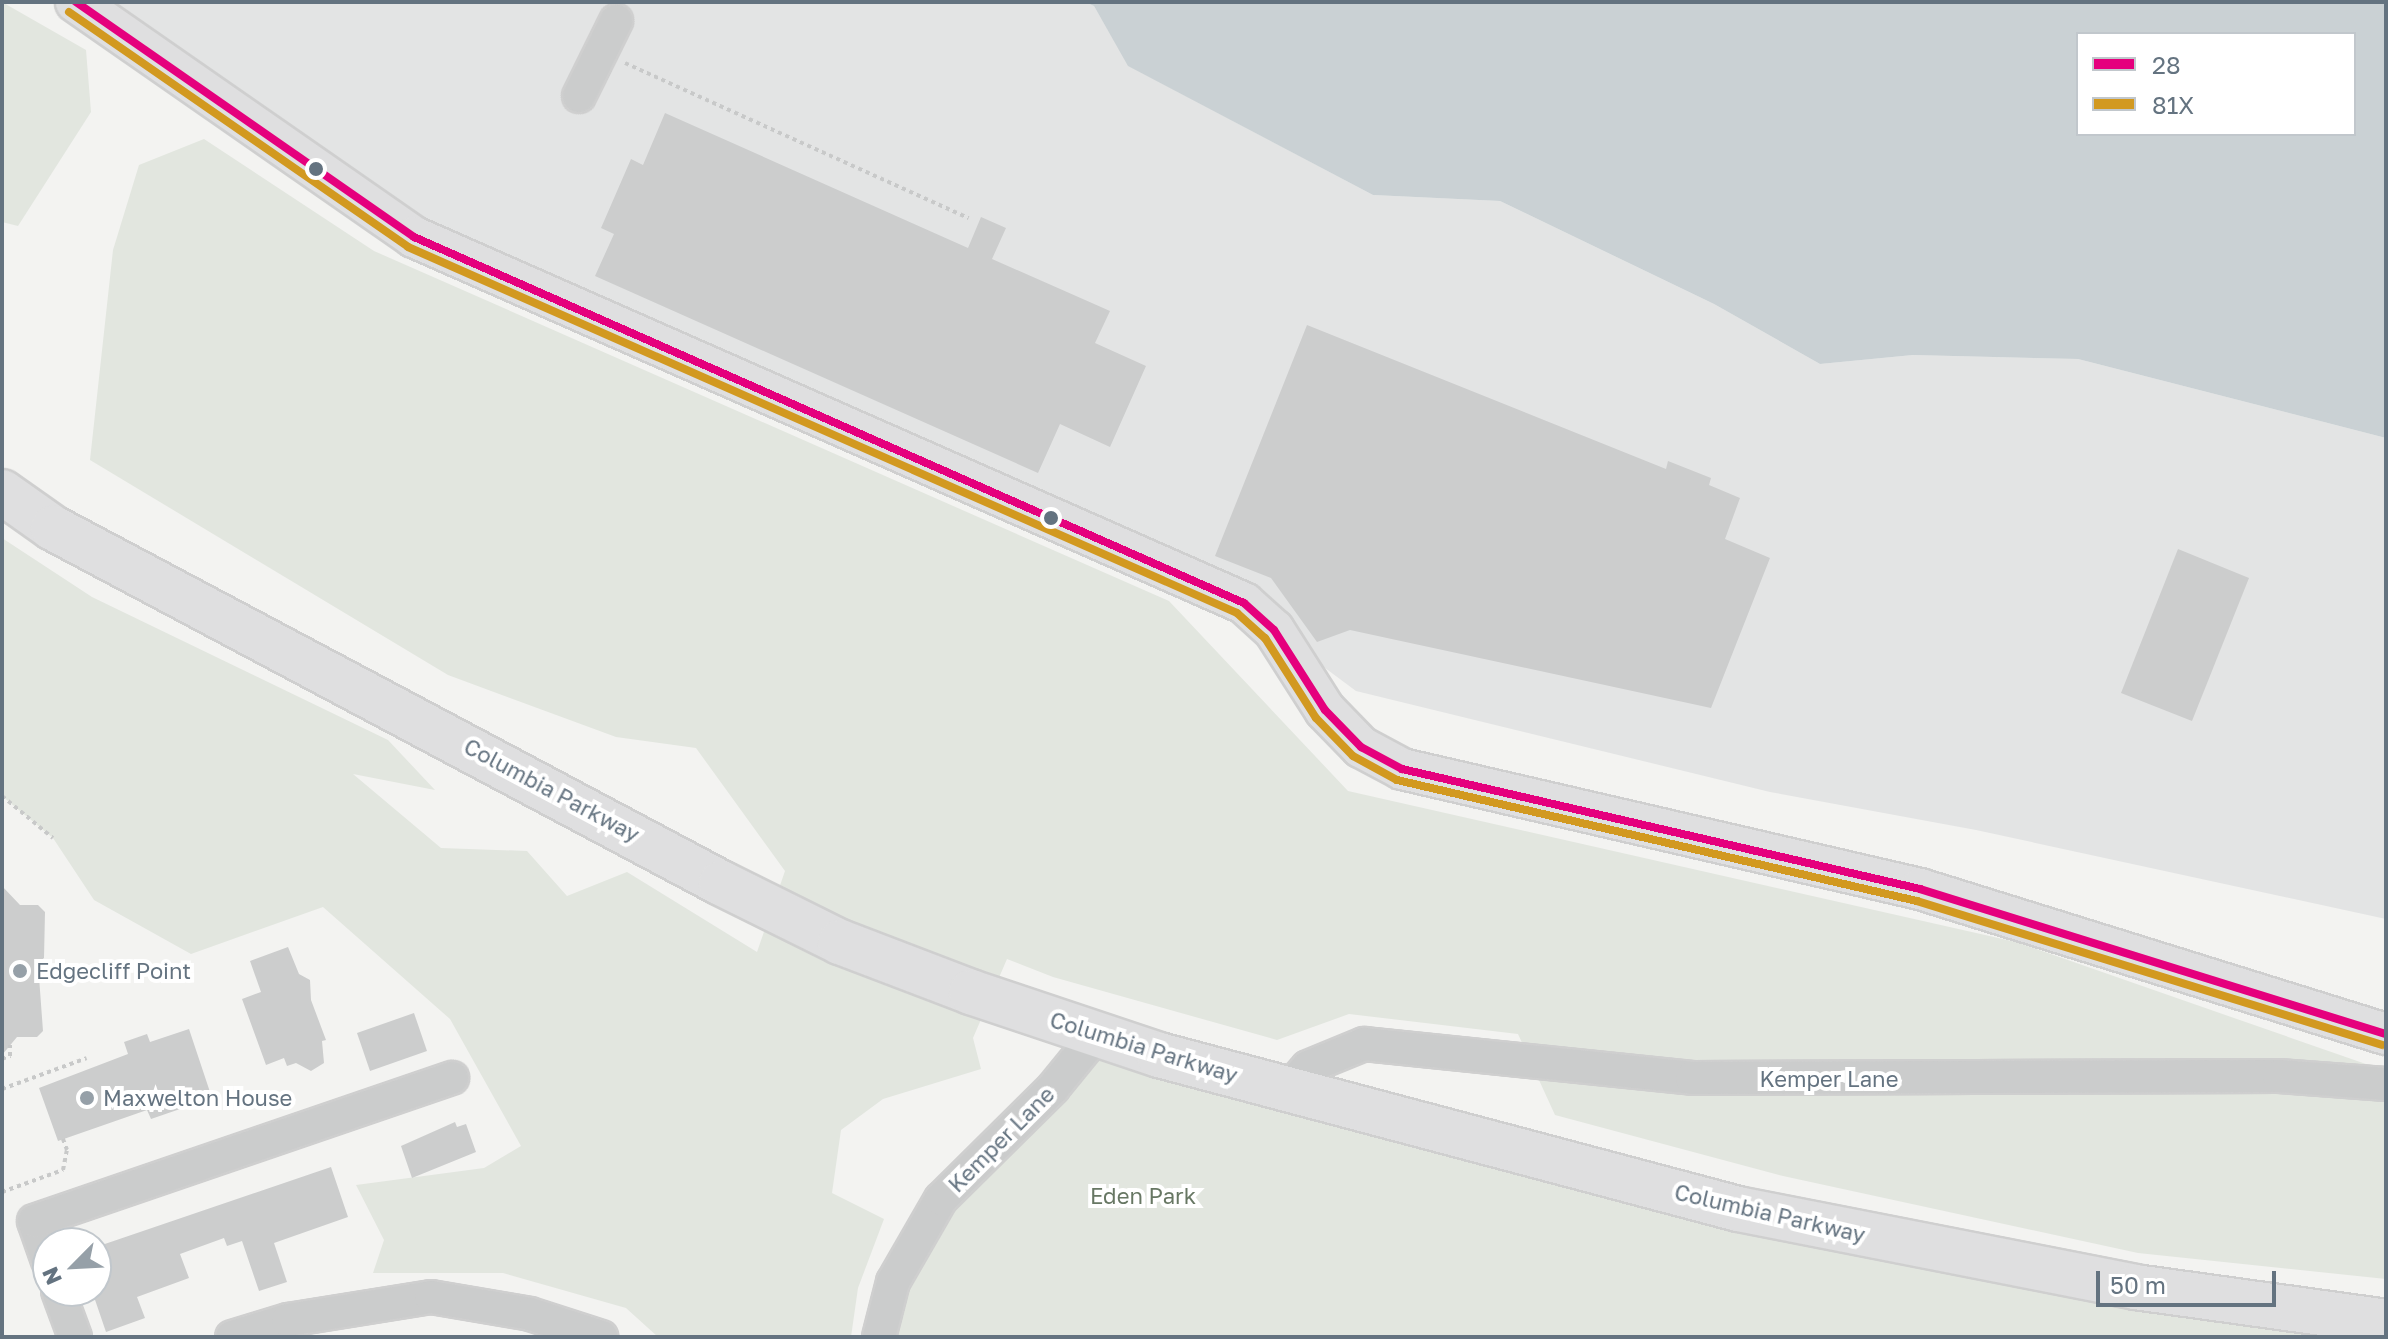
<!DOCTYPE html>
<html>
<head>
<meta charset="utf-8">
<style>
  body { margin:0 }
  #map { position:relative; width:2388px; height:1339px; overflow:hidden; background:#f3f3f1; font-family:"Golos Text",sans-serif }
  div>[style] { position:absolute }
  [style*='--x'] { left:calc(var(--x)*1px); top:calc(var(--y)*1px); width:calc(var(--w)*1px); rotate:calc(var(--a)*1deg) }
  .built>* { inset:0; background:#e3e4e4 }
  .green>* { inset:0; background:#e2e6df }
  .water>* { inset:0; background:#cad1d4 }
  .building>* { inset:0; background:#cccdcd }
  .path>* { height:4px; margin-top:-2px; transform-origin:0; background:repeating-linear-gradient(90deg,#c8c9c9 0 4px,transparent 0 8px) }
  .roads { filter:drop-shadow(2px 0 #cfcfcf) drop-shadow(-2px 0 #cfcfcf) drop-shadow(0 2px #cfcfcf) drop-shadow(0 -2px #cfcfcf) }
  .minor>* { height:32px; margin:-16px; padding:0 16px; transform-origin:16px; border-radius:16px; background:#cbcccc }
  .major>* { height:40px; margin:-20px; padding:0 20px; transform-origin:20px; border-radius:20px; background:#dfdfe0 }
  .highway>* { height:44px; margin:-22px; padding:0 22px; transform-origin:22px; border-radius:22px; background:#dfdfe0 }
  .bus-1>* { height:8px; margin:-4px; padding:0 4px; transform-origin:4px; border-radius:4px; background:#e5007d }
  .bus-2>* { height:8px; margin:-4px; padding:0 4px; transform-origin:4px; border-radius:4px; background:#d29920 }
  .dots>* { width:22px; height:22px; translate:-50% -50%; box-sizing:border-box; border:4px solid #fff; border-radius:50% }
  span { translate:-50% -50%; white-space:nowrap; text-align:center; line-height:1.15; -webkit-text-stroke:8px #fff; paint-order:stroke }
  .street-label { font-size:22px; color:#647380 }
  .poi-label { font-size:22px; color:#647380 }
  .left { translate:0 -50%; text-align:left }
  .park-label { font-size:22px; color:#677763 }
  .frame { position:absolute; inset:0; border:4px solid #647380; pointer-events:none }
  .legend { position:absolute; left:2076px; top:32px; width:280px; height:104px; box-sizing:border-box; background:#fff; border:2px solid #c1c7cc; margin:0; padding:10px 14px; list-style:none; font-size:24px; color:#647380 }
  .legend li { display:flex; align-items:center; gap:16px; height:40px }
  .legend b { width:40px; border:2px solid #c1c7cc }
  .north { position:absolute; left:32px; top:1227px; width:80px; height:80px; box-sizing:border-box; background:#fff; border:2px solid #c1c7cc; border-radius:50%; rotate:246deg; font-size:22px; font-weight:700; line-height:32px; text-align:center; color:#647380 }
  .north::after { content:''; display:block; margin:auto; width:28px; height:36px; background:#96a0a8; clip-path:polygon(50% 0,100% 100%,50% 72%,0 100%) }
  .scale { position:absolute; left:2096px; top:1271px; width:180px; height:36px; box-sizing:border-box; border:4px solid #647380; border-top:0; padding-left:10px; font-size:24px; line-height:28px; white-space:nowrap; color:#647380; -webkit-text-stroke:6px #fff; paint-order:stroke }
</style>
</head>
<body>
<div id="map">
  <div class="built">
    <i style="clip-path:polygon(76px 2px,1085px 2px,1094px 6px,1129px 66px,1373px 195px,1500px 201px,1714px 304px,1820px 364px,1913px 355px,2078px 359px,2386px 438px,2386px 919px,1976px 830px,1770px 792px,1356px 691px,1274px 630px,414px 237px)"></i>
  </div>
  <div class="green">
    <i style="clip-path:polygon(2px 2px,86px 50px,91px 112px,18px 226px,2px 222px)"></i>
    <i style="clip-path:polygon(204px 139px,374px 251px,1169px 601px,1348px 791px,2016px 942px,2386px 1071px,2386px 1279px,2138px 1253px,1783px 1176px,1555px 1115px,1518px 1034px,1349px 1014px,1277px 1040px,1053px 977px,1007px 959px,973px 1038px,981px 1069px,883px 1099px,841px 1130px,832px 1193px,884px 1219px,858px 1288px,851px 1337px,658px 1337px,626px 1308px,503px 1273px,373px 1273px,384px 1240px,356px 1185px,484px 1168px,521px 1146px,450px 1019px,323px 907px,191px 954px,94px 900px,53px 838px,2px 796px,2px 538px,92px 597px,388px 740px,435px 790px,353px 774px,441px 848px,527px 851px,567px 896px,627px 872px,757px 952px,785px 871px,696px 748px,616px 737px,448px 675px,90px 460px,113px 250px,139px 165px)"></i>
    <i style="clip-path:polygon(1097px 1034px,1159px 1055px,2386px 1337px,879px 1337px,915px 1241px)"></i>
  </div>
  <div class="water">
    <i style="clip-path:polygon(evenodd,1085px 2px,2386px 2px,2386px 438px,2078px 359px,1913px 355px,1820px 364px,1714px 304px,1500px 201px,1373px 195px,1128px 66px,1094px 6px,1085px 2px,2078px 34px,2354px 34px,2354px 134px,2078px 134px,2078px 34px)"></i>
  </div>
  <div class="building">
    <i style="clip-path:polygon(665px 113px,968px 248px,981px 217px,1006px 228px,992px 259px,1110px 311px,1095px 343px,1146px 366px,1110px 447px,1060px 424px,1038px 473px,595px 276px,614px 234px,601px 228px,631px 159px,643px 165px)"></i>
    <i style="clip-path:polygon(1307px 325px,1666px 469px,1668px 461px,1711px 478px,1709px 485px,1740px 498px,1725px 539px,1770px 558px,1711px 708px,1350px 630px,1317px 642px,1271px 578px,1215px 556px)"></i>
    <i style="clip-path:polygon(2178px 549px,2249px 578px,2192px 721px,2121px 693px)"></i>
    <i style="clip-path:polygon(2px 886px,20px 905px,38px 905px,45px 912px,44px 958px,38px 963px,43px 1031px,37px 1037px,17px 1037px,2px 1055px)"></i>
    <i style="clip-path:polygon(288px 947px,299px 974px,310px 980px,311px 1000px,326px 1040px,322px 1041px,324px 1063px,311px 1071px,296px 1063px,287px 1066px,284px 1058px,266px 1065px,242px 999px,261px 992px,250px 961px)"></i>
    <i style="clip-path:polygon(414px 1013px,427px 1051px,370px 1071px,357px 1033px)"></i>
    <i style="clip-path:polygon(189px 1029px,212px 1098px,151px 1119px,147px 1110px,58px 1141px,39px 1088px,128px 1054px,124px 1042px,147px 1034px,150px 1042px)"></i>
    <i style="clip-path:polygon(455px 1122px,457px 1127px,466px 1124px,476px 1152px,412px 1178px,401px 1146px)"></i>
    <i style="clip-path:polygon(331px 1167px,348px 1217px,274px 1243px,287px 1282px,259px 1291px,242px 1241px,227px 1246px,224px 1238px,180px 1254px,189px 1278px,137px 1297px,145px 1318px,106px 1332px,92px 1291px,96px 1247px)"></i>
  </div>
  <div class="path">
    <i style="--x:625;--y:63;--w:377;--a:24.3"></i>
    <i style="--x:2;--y:796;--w:66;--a:39.5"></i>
    <i style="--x:2;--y:1059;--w:9;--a:-21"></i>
    <i style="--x:10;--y:1056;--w:11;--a:-90"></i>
    <i style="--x:2;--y:1089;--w:90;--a:-20"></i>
    <i style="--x:2;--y:1192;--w:65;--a:-19.8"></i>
    <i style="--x:63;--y:1170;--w:20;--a:-79"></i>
    <i style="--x:67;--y:1150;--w:12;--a:-110"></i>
  </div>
  <div class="roads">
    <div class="minor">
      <i style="--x:579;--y:96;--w:84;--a:-63.7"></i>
      <i style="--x:1288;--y:1090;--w:30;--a:-49"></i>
      <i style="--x:1308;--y:1067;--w:61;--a:-22.3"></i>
      <i style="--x:1364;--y:1044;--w:330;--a:5.9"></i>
      <i style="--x:1692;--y:1078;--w:587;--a:-0.2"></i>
      <i style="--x:2279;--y:1076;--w:107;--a:4.3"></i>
      <i style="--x:48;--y:1261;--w:42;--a:-109.3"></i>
      <i style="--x:34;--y:1221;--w:442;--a:-18.9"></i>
      <i style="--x:58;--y:1291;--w:49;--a:69.7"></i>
      <i style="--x:232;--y:1337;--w:59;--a:-16.9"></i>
      <i style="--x:288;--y:1320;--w:145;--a:-9.1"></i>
      <i style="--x:431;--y:1297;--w:100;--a:9.7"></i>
      <i style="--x:530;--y:1314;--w:75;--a:17.9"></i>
      <i style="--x:879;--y:1337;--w:57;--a:-75.7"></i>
      <i style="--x:893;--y:1282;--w:96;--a:-60"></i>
      <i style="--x:941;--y:1199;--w:158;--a:-44.7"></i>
      <i style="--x:1053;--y:1088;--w:70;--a:-50.8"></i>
    </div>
    <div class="major">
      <i style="--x:76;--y:2;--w:412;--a:34.8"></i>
      <i style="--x:414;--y:237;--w:907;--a:23.8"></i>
      <i style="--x:1244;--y:603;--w:40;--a:42"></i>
      <i style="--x:1274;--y:630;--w:95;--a:57.5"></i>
      <i style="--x:1325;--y:710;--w:52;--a:45.8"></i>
      <i style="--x:1361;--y:747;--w:47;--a:28.2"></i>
      <i style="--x:1402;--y:769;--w:532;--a:13.04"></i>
      <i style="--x:1920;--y:889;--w:488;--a:17.3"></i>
    </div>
    <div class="highway">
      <i style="--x:2;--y:492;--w:62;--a:35.2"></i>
      <i style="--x:53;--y:528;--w:756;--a:27.99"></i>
      <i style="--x:721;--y:883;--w:133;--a:26.4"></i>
      <i style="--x:840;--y:942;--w:140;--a:20.9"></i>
      <i style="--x:971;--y:992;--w:198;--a:18.5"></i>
      <i style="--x:1159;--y:1055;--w:599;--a:14.89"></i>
      <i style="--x:1738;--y:1209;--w:405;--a:11.1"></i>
      <i style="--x:2135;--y:1287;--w:253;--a:7.9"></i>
    </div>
  </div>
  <div class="bus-1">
    <i style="--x:76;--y:2;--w:412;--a:34.8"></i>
    <i style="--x:414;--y:237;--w:907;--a:23.8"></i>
    <i style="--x:1244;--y:603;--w:40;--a:42"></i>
    <i style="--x:1274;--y:630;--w:95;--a:57.5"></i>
    <i style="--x:1325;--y:710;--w:52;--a:45.8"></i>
    <i style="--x:1361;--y:747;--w:47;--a:28.2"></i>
    <i style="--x:1402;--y:769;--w:532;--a:13.04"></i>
    <i style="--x:1920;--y:889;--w:488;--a:17.3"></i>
  </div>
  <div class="bus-2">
    <i style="--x:69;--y:12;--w:412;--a:34.7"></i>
    <i style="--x:408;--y:247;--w:906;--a:23.82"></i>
    <i style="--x:1237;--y:613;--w:38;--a:42"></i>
    <i style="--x:1265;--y:638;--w:95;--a:57.5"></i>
    <i style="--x:1316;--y:718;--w:53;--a:45.8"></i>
    <i style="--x:1353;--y:756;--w:50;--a:28.6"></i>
    <i style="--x:1397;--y:780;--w:534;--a:13.1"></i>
    <i style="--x:1917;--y:901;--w:487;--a:17.2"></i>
  </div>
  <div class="dots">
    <i style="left:316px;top:169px;background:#647380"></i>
    <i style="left:1051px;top:518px;background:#647380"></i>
    <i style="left:20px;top:971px;background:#96a0a8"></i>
    <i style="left:87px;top:1098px;background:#96a0a8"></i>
  </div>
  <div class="street-label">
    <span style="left:552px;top:790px;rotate:28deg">Columbia Parkway</span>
    <span style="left:1144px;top:1047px;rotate:17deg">Columbia Parkway</span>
    <span style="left:1829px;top:1079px">Kemper Lane</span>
    <span style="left:1001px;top:1139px;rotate:-45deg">Kemper Lane</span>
    <span style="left:1770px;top:1213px;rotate:13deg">Columbia Parkway</span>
  </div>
  <div class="poi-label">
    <span class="left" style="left:36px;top:971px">Edgecliff Point</span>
    <span class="left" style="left:103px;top:1098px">Maxwelton House</span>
  </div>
  <div class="park-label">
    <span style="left:1143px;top:1196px">Eden Park</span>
  </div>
  <div class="frame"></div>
  <ul class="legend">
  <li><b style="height:10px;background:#e5007d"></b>28</li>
  <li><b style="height:10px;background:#d29920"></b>81X</li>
  </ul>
  <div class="north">N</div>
  <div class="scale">50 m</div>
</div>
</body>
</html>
